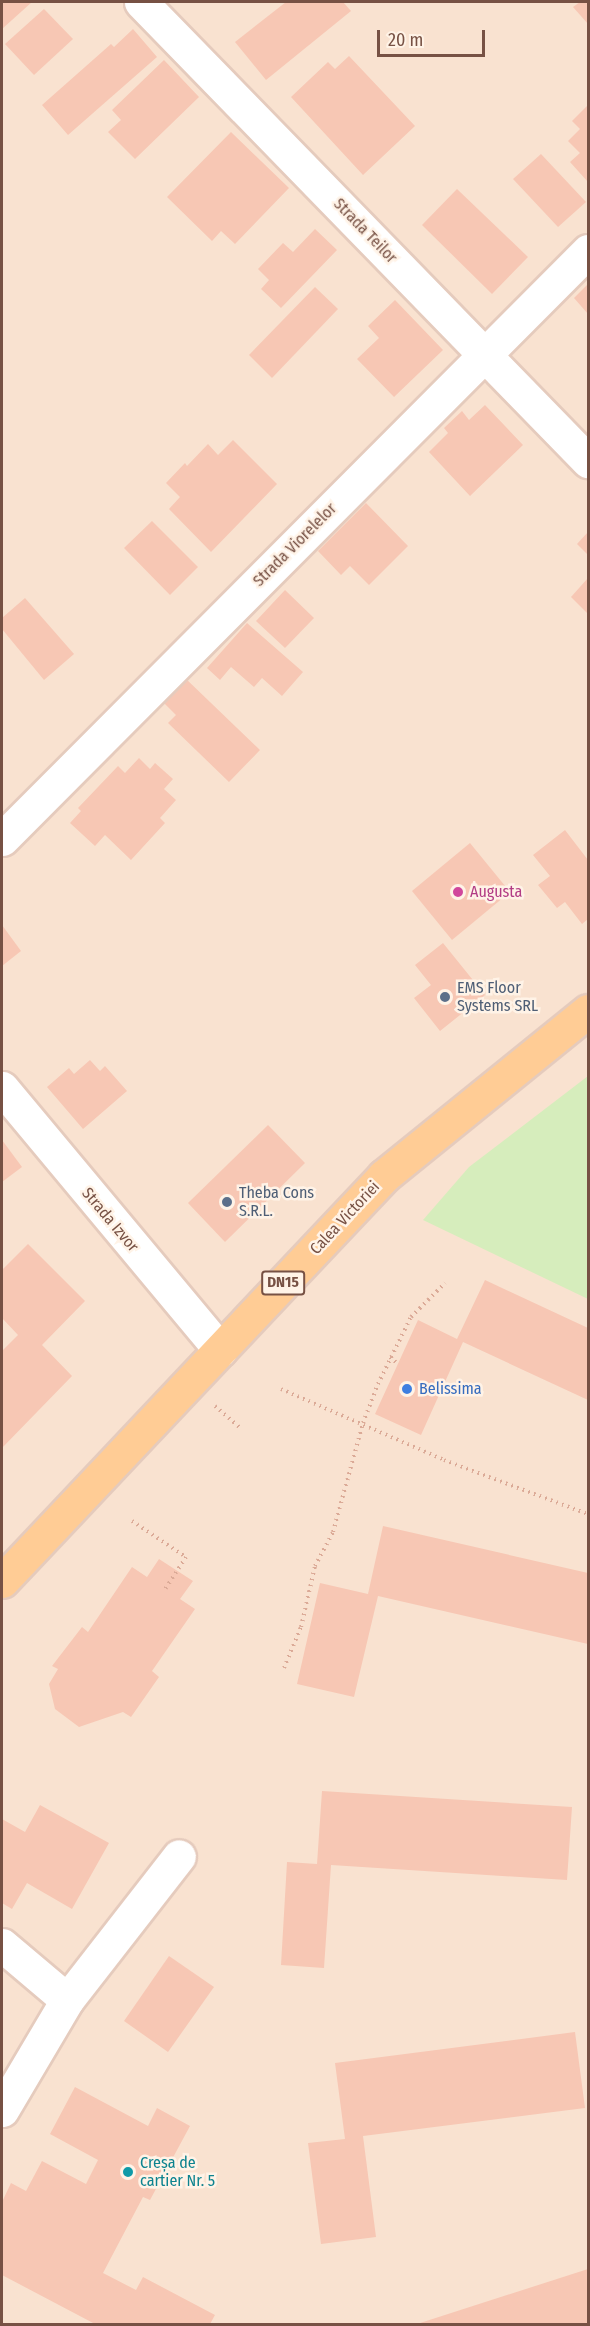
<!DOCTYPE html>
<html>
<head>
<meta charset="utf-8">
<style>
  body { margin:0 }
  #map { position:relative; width:590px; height:2326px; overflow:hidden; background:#feefdf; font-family:"Fira Sans Condensed",sans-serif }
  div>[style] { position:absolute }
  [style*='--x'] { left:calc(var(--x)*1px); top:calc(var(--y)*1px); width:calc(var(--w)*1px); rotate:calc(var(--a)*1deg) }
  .residential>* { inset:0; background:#f9e2d0 }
  .green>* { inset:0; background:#d6edbc }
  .building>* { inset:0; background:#f7c7b4 }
  .path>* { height:4px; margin-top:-2px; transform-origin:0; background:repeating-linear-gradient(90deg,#dbaa97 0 1.5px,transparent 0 6px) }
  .roads { filter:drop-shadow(2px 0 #e5cbbd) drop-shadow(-2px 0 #e5cbbd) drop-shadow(0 2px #e5cbbd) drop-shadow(0 -2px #e5cbbd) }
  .minor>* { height:33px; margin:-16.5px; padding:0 16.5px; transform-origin:16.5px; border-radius:16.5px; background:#fff }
  .major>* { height:33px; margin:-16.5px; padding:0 16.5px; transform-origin:16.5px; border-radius:16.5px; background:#ffcc95 }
  .dots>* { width:16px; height:16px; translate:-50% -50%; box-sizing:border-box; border:3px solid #fff3e7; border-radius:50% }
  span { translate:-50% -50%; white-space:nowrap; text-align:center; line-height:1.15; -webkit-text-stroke:5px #fff3e7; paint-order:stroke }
  .shield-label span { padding:2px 4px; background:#fff3e7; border:2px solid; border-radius:4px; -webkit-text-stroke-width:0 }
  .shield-label { font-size:15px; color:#775144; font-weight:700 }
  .street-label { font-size:16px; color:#775144 }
  .hotel-label { font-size:16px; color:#b23c85 }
  .left { translate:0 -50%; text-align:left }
  .service-label { font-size:16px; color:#4e5e75 }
  .shop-label { font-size:16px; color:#366cbe }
  .culture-label { font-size:16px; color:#0d838f }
  .frame { position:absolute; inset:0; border:3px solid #775144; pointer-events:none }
  .scale { position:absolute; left:377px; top:30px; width:108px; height:27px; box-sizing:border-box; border:3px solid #775144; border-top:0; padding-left:8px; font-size:18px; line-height:21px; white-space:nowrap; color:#775144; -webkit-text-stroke:4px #fff3e7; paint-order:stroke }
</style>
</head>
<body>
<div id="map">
  <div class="residential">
    <i style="clip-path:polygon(2px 2px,588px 2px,588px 2324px,2px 2324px)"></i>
  </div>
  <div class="green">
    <i style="clip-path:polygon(588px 1076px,588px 1299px,423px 1220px,469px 1167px)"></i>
  </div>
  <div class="building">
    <i style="clip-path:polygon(2px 2px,32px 2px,2px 29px)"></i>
    <i style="clip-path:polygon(286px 2px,343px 2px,351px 11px,266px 80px,235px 42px)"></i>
    <i style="clip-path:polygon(580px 2px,588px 2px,588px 24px,573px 7px)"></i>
    <i style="clip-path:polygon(44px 9px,73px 39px,34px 75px,5px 44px)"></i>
    <i style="clip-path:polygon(133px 29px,157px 57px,68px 135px,42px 105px,111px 44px,114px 47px)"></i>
    <i style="clip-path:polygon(349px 56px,415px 126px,363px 175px,291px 97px,328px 62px,335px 69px)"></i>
    <i style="clip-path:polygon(164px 60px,199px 97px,135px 159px,108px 132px,121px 120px,112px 110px)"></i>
    <i style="clip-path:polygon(588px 105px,588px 182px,570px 162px,580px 153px,568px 141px,580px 129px,572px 121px)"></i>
    <i style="clip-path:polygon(231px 132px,289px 188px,235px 244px,221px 231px,212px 241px,167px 197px)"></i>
    <i style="clip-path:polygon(541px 154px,586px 202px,558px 227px,513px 179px)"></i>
    <i style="clip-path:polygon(457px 189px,528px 257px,492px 294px,422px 225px)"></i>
    <i style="clip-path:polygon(315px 229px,337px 250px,281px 308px,261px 289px,269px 280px,258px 269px,283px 243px,293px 252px)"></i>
    <i style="clip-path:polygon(588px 284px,588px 314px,574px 298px)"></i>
    <i style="clip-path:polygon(315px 287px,338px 309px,272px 378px,249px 355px)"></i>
    <i style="clip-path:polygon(395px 300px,443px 350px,394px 397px,357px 359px,379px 338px,368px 326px)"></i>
    <i style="clip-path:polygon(485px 405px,523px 445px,470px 496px,429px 452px,448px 433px,444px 428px,462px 411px,469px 420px)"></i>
    <i style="clip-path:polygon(233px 440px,277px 484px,211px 552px,169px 509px,180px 497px,166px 483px,185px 463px,187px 466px,208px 444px,218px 455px)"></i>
    <i style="clip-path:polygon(366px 503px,408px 546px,369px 585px,350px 566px,341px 575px,318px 551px)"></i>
    <i style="clip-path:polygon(152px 521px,198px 567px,170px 595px,124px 548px)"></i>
    <i style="clip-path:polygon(588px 532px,588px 555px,577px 544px)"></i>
    <i style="clip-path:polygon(588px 578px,588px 614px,571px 597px)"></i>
    <i style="clip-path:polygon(285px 590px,314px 618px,285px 648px,256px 621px)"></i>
    <i style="clip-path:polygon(25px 598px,74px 654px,44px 680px,2px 629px,2px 618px)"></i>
    <i style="clip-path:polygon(247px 623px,303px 672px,282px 696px,262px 678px,254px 687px,231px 667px,220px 680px,207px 668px)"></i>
    <i style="clip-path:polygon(184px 677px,260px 750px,229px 782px,168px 723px,176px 715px,162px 701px)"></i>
    <i style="clip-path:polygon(139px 758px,150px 769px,155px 763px,173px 779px,164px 789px,176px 800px,160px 818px,165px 823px,131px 860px,105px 835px,95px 846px,70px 823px,81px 811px,78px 808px,118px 766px,125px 773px)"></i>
    <i style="clip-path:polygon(565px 830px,588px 860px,588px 919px,582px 924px,565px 902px,557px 908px,538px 885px,550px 876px,533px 855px)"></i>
    <i style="clip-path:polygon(470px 843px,510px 892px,452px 940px,412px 891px)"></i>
    <i style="clip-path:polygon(2px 925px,21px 951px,2px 966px)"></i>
    <i style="clip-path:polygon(443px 943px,485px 995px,440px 1031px,414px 998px,431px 985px,415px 965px)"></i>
    <i style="clip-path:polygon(90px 1060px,100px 1071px,105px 1066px,127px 1091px,83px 1129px,47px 1087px,69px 1068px,74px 1074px)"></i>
    <i style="clip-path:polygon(268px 1125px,305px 1163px,225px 1242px,188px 1203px)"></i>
    <i style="clip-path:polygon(2px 1140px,22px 1167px,2px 1182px)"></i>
    <i style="clip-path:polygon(28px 1244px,85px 1301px,42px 1345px,72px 1376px,2px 1448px,2px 1351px,18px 1335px,2px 1318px,2px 1270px)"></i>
    <i style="clip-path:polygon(485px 1280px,588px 1328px,588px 1400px,463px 1342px,421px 1435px,375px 1414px,418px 1320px,457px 1339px)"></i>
    <i style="clip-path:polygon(383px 1526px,588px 1573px,588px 1644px,378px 1596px,354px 1697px,297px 1684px,320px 1583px,368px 1594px)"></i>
    <i style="clip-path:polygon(159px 1559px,193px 1581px,180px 1599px,195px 1609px,152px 1671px,159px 1677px,131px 1717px,123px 1712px,79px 1727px,55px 1709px,49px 1684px,58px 1669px,52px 1666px,82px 1627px,88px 1632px,132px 1567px,147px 1577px)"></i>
    <i style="clip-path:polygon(322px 1791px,572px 1807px,567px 1880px,331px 1865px,324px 1968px,281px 1965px,287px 1862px,317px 1864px)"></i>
    <i style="clip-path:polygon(40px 1805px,109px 1843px,72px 1909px,27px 1883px,12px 1909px,2px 1903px,2px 1819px,25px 1832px)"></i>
    <i style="clip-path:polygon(169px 1956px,214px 1987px,168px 2052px,124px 2021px)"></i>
    <i style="clip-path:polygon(575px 2032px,585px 2108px,363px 2136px,376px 2237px,321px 2244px,308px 2143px,345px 2139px,335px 2063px)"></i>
    <i style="clip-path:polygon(75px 2087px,148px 2126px,157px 2108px,190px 2126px,150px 2200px,143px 2197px,103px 2273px,136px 2290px,143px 2277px,215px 2315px,210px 2324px,95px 2324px,2px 2275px,2px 2202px,11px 2183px,26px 2191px,42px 2161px,86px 2184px,98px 2160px,50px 2134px)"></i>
    <i style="clip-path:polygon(588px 2269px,588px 2324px,417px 2324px)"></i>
  </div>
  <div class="path">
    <i style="--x:390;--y:1357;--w:11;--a:41"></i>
    <i style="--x:281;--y:1389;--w:178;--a:23.5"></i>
    <i style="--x:444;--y:1460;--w:154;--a:20.6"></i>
    <i style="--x:215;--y:1406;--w:32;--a:41"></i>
    <i style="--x:132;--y:1521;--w:65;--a:33.7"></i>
    <i style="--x:186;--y:1557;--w:38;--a:123"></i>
    <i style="--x:284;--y:1668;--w:44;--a:-67.5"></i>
    <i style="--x:301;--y:1627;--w:63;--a:-77.1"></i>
    <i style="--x:315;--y:1566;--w:38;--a:-62"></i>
    <i style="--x:333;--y:1532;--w:113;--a:-74.6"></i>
    <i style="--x:363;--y:1423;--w:42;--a:-69"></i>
    <i style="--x:378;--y:1384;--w:75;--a:-63.8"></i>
    <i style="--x:411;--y:1317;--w:48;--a:-45"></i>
  </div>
  <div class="roads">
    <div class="minor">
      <i style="--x:141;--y:2;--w:641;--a:45.76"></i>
      <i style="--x:2;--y:839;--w:830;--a:-45.1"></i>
      <i style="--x:2;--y:1088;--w:341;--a:50.2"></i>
      <i style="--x:2;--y:1945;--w:85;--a:40.2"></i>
      <i style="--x:2;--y:2110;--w:128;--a:-59.4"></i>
      <i style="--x:67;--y:2000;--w:182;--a:-52.1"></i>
    </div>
    <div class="major">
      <i style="--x:2;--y:1581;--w:557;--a:-46.67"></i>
      <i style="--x:384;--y:1176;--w:262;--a:-39"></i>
    </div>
  </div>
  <div class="dots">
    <i style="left:458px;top:892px;background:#d1479c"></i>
    <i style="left:445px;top:997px;background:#5c6f8a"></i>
    <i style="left:227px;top:1202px;background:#5c6f8a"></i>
    <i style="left:407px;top:1389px;background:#3f7fe0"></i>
    <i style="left:128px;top:2172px;background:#0f9aa8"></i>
  </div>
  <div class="shield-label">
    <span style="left:283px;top:1283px">DN15</span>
  </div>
  <div class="street-label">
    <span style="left:365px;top:231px;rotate:46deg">Strada Teilor</span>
    <span style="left:295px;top:545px;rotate:-45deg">Strada Viorelelor</span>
    <span style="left:345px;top:1218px;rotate:-47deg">Calea Victoriei</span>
    <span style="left:110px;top:1220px;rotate:50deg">Strada Izvor</span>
  </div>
  <div class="hotel-label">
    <span class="left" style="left:470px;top:892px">Augusta</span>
  </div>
  <div class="service-label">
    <span class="left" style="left:457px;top:997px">EMS Floor<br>Systems SRL</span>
    <span class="left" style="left:239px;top:1202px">Theba Cons<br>S.R.L.</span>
  </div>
  <div class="shop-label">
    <span class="left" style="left:419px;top:1389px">Belissima</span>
  </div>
  <div class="culture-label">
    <span class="left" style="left:140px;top:2172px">Creșa de<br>cartier Nr. 5</span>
  </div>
  <div class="frame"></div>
  <div class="scale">20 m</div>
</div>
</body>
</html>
